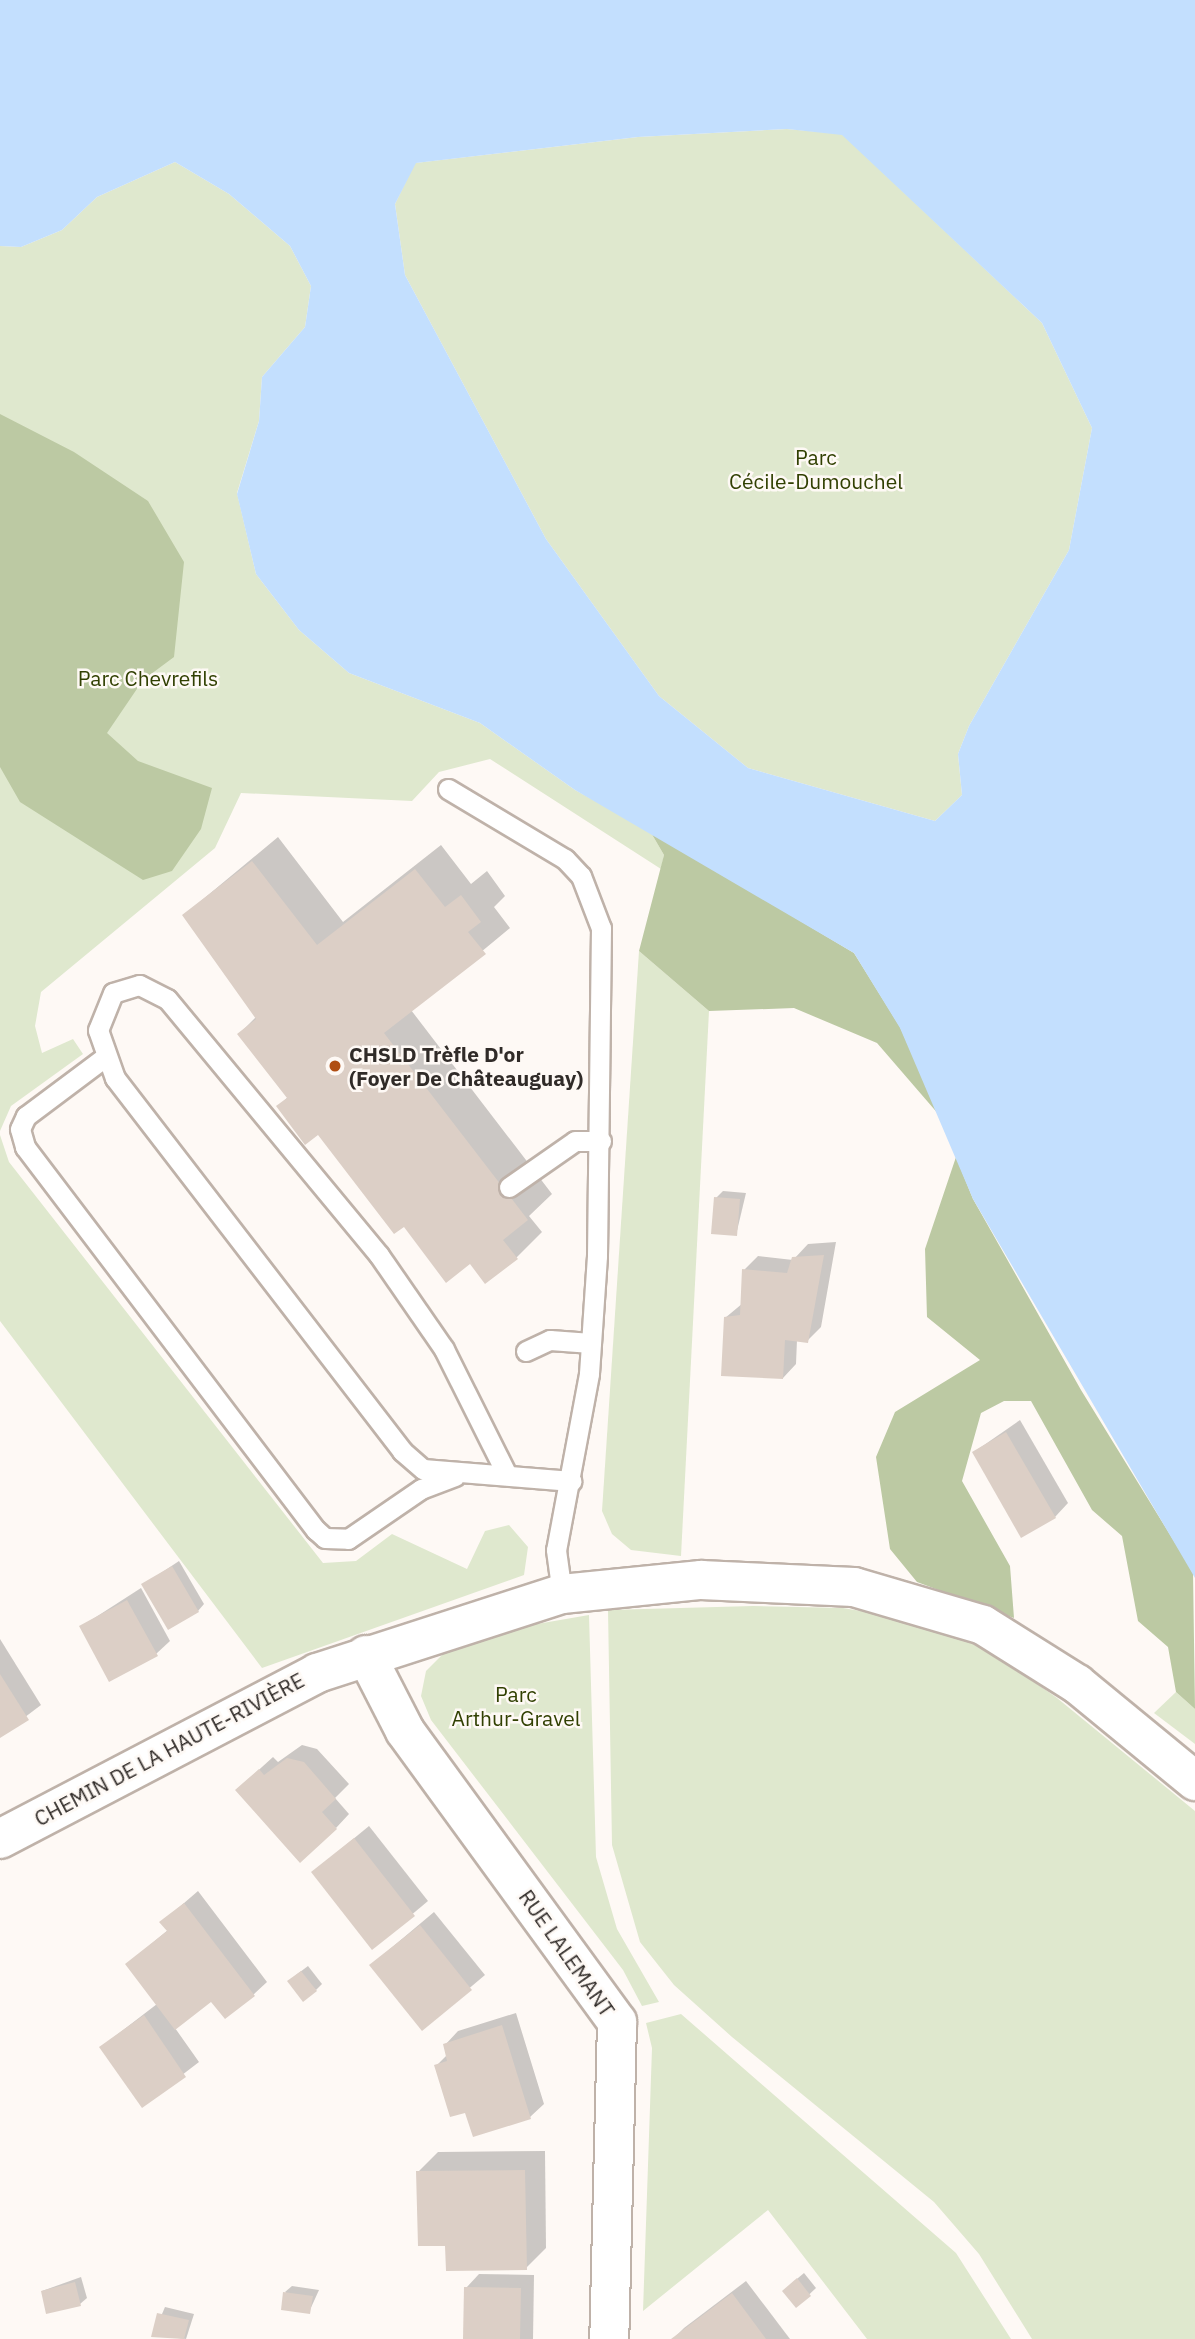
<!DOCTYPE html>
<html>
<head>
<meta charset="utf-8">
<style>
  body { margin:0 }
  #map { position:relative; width:1195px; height:2339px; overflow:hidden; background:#fef9f5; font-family:"IBM Plex Sans",sans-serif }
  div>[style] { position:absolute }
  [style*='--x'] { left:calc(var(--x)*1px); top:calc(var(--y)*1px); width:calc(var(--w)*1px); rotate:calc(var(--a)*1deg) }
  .green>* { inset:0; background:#dfe8ce }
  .forest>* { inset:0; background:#bcc9a3 }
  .water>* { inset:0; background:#c3dffe }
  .shadow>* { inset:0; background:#0003 }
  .building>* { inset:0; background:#dccfc6 }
  .roads { filter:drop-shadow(2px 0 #bfb2a9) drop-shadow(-2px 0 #bfb2a9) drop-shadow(0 2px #bfb2a9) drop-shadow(0 -2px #bfb2a9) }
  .service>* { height:19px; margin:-9.5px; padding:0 9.5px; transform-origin:9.5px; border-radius:9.5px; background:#fff }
  .minor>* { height:38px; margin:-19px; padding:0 19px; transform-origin:19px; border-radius:19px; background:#fff }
  .tertiary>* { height:38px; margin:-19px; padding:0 19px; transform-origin:19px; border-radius:19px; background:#fff }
  .dots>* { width:19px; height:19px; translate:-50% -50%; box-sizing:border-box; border:4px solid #fef9f5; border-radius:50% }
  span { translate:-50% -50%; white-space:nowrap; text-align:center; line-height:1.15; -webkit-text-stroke:5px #fef9f5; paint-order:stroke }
  .park-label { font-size:21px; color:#314002 }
  .poi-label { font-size:21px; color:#302b28; font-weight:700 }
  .left { translate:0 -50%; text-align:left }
  .street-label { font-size:21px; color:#302b28 }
</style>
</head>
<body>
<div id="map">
  <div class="green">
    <i style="clip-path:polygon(787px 129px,842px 134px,1042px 323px,1092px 428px,1069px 550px,969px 726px,958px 754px,962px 795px,935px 821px,748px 768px,659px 696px,546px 539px,405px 275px,395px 204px,415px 163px,638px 137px)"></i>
    <i style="clip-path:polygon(175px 162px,229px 194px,290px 246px,311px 286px,305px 327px,262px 377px,259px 421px,237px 493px,256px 574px,299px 630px,349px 673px,480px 723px,575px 790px,650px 831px,664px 855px,661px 869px,490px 759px,439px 772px,412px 801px,241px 793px,215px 848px,41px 992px,35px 1026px,42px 1053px,73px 1039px,83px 1054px,11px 1106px,0 1131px,0 246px,21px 247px,62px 230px,97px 197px)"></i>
    <i style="clip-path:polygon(639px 951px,709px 1011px,681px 1556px,631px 1550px,612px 1534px,602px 1511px)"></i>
    <i style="clip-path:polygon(0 1135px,9px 1162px,323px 1563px,356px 1561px,392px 1534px,467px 1569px,485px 1531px,509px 1525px,528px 1547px,524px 1575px,262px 1668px,0 1321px)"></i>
    <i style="clip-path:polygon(753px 1606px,843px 1608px,926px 1622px,996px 1655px,1057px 1698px,1195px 1811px,1195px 2339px,1032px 2339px,979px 2254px,934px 2202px,732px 2037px,674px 1985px,640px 1942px,612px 1845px,608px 1610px)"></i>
    <i style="clip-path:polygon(589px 1615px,596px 1857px,617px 1929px,659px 2002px,642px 2006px,623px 1970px,431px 1720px,421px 1696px,426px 1671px,447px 1650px,508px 1629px)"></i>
    <i style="clip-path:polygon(1176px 1692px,1195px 1709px,1195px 1744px,1154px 1713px)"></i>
    <i style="clip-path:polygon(681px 2014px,956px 2253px,1011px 2339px,867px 2339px,768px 2210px,643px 2311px,652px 2048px,646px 2023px)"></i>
  </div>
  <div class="forest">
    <i style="clip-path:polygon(0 414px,74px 452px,148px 501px,184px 562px,174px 657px,143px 680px,107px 733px,138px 761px,212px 788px,201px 829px,172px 871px,143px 880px,20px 802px,0 767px)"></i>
    <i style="clip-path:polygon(650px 831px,854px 953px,900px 1027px,940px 1116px,877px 1043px,794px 1008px,709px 1011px,639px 951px,664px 855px)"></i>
    <i style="clip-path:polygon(956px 1157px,973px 1199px,1081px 1390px,1193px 1572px,1195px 1709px,1176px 1692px,1168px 1647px,1138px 1621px,1122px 1536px,1092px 1510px,1031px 1401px,1004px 1401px,981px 1413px,962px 1481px,1010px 1566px,1014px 1618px,917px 1582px,890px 1549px,876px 1457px,895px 1412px,980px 1360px,927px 1317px,925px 1249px)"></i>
  </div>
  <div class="water">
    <i style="clip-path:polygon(evenodd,0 0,1195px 0,1195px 1578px,973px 1199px,900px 1028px,854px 953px,575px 790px,480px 723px,349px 673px,299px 630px,256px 574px,237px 494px,259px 421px,262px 377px,305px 327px,311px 286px,290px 246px,229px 194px,175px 162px,97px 197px,62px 230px,21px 247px,0 246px,0 0,787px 129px,842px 135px,1042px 323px,1092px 428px,1069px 550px,969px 726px,958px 754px,962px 795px,935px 821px,748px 768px,659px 696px,546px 539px,405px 275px,395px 204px,416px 163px,638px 137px,787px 129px)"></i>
  </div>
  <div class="shadow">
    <i style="clip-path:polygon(278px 837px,343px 922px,441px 845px,471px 884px,487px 871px,505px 896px,494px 907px,510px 928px,411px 1010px,552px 1194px,529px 1216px,542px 1232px,516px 1258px,470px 1262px,404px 1224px,318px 1133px,278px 1106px,288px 1097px,239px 1034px,256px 1017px,184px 915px)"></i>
    <i style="clip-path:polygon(723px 1191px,746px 1193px,736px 1235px,716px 1198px)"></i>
    <i style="clip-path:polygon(836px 1242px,821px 1327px,807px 1341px,797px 1340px,796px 1364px,783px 1378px,725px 1318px,743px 1303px,744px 1270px,758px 1256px,793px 1260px,808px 1244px)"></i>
    <i style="clip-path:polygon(1020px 1420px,1068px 1503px,1055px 1517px,974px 1452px)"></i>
    <i style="clip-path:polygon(179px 1561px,204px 1604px,198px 1611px,143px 1585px)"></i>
    <i style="clip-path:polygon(141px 1588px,170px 1641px,156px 1654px,82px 1626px)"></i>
    <i style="clip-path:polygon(0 1639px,41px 1705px,0 1736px)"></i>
    <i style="clip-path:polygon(302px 1745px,317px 1749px,349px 1784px,335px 1798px,349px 1814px,336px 1828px,251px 1777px,273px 1757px,278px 1762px)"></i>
    <i style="clip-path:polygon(369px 1826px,428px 1901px,372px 1948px,313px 1872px)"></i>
    <i style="clip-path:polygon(198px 1891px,267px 1982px,253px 1995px,212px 1999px,175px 2028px,199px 2062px,143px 2105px,101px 2047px,157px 2004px,127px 1964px,168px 1930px,162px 1922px)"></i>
    <i style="clip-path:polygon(434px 1912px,485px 1975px,422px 2028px,371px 1965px)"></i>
    <i style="clip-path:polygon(308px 1966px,322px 1984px,316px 1990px,296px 1975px)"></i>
    <i style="clip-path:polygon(516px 2013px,544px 2104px,530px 2117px,466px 2110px,436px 2066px,447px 2055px,445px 2045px,458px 2031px)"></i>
    <i style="clip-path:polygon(545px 2151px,546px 2248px,526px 2268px,447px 2244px,418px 2172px,438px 2152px)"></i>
    <i style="clip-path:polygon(804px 2273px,816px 2288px,797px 2306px,791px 2284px)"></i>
    <i style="clip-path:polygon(479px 2274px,534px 2275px,533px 2339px,464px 2339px,466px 2288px)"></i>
    <i style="clip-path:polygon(81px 2277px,87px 2298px,80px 2304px,42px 2291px)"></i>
    <i style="clip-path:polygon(746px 2281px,790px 2339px,673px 2339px,684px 2328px)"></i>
    <i style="clip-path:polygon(292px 2286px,319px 2290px,309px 2312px,285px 2292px)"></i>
    <i style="clip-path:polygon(165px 2307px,194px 2314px,186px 2339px,153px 2335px)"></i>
  </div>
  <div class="building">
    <i style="clip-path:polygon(252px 861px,317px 945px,415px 869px,445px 907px,461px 895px,481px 922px,468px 932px,486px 954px,384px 1033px,528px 1220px,503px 1240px,518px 1259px,485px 1284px,470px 1264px,446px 1283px,404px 1227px,394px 1234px,318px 1135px,305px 1145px,276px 1106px,287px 1098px,237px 1034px,256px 1019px,182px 915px)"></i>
    <i style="clip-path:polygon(714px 1197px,740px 1199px,737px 1236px,711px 1234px)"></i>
    <i style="clip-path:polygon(824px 1255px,808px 1343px,785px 1340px,783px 1379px,721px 1376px,724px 1317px,740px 1315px,742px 1269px,787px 1273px,792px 1257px)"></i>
    <i style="clip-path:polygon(1006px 1432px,1056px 1518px,1021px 1538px,972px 1452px)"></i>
    <i style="clip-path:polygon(172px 1566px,199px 1612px,168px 1630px,141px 1584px)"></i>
    <i style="clip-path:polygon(127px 1600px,158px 1656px,109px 1682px,79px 1626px)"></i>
    <i style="clip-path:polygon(0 1674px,29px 1720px,0 1738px)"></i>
    <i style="clip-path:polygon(287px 1758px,304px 1762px,336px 1799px,322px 1812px,337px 1829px,300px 1863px,235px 1790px,259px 1769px,264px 1775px)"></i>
    <i style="clip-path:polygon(354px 1838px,415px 1916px,372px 1950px,311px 1872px)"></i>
    <i style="clip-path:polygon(184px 1903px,255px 1996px,225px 2019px,211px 2002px,175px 2030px,125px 1964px,167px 1931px,159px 1922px)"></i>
    <i style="clip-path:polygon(420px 1925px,472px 1990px,422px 2031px,369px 1965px)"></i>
    <i style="clip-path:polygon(301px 1971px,317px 1991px,303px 2002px,287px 1981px)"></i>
    <i style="clip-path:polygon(144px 2015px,186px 2077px,142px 2108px,99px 2047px)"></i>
    <i style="clip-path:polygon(502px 2025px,531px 2119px,473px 2137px,465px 2113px,450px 2117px,434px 2065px,447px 2061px,443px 2044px)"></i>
    <i style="clip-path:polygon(525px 2170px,527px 2270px,446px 2271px,445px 2246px,418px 2246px,416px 2171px)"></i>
    <i style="clip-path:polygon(797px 2278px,811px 2296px,796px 2308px,782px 2291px)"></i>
    <i style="clip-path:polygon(75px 2282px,81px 2306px,46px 2314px,41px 2291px)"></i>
    <i style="clip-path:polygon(464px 2287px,521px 2288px,520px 2339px,463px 2339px)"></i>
    <i style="clip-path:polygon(283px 2292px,313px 2296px,310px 2314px,281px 2310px)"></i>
    <i style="clip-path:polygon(732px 2293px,766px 2339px,671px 2339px)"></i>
    <i style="clip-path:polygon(157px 2313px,189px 2320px,184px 2339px,151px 2337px)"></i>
  </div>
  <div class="roads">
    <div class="service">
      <i style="--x:448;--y:789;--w:136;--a:30.9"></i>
      <i style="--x:565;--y:859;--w:23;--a:47"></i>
      <i style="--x:581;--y:876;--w:56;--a:69"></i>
      <i style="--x:601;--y:928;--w:328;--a:90.7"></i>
      <i style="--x:597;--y:1256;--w:118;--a:93.9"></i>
      <i style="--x:589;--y:1374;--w:179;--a:100.6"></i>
      <i style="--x:556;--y:1550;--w:44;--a:82.2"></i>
      <i style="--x:105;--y:1057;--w:99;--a:143.2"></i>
      <i style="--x:26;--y:1116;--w:14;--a:115"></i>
      <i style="--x:20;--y:1129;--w:19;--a:74"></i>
      <i style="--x:25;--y:1147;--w:481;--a:52.8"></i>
      <i style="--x:316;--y:1530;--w:12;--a:42"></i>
      <i style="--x:325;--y:1538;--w:23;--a:2"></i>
      <i style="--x:348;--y:1539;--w:88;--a:-34.4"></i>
      <i style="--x:421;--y:1489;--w:36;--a:-21"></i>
      <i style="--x:509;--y:1187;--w:80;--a:-34.9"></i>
      <i style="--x:575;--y:1141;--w:26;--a:0"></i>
      <i style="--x:526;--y:1351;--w:26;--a:-25"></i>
      <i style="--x:550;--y:1340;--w:41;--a:4.2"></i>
      <i style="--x:507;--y:1475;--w:141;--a:-116.6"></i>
      <i style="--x:444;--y:1349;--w:114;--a:-124.7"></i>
      <i style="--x:379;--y:1255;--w:332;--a:-129.6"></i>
      <i style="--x:167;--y:999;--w:31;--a:-153"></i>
      <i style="--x:139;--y:985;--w:27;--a:163"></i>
      <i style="--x:113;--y:993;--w:40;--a:112"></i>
      <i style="--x:98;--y:1030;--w:51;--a:70.5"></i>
      <i style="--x:115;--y:1078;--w:471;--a:52.4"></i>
      <i style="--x:402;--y:1451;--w:28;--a:41"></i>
      <i style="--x:423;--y:1469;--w:149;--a:4.6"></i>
    </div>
    <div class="minor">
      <i style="--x:366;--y:1655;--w:85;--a:62.8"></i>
      <i style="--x:405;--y:1731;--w:360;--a:53.9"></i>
      <i style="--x:617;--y:2022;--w:317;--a:91.4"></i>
    </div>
    <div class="tertiary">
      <i style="--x:0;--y:1839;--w:358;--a:-27.6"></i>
      <i style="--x:317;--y:1673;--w:257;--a:-17.9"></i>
      <i style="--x:562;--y:1594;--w:140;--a:-5.8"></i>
      <i style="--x:701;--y:1580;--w:153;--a:2.6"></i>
      <i style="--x:854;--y:1587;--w:134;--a:16.4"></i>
      <i style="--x:983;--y:1625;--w:111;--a:32.1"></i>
      <i style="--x:1077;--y:1684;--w:153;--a:39.4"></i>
    </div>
  </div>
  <div class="dots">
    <i style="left:335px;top:1066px;background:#b04e13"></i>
  </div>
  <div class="park-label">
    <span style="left:816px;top:469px">Parc<br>Cécile-Dumouchel</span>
    <span style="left:148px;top:678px">Parc Chevrefils</span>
    <span style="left:516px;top:1706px">Parc<br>Arthur-Gravel</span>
  </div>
  <div class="poi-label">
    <span class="left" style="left:349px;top:1066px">CHSLD Trèfle D'or<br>(Foyer De Châteauguay)</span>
  </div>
  <div class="street-label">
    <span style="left:169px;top:1749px;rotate:-28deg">CHEMIN DE LA HAUTE-RIVIÈRE</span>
    <span style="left:567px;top:1953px;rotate:55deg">RUE LALEMANT</span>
  </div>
</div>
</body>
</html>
